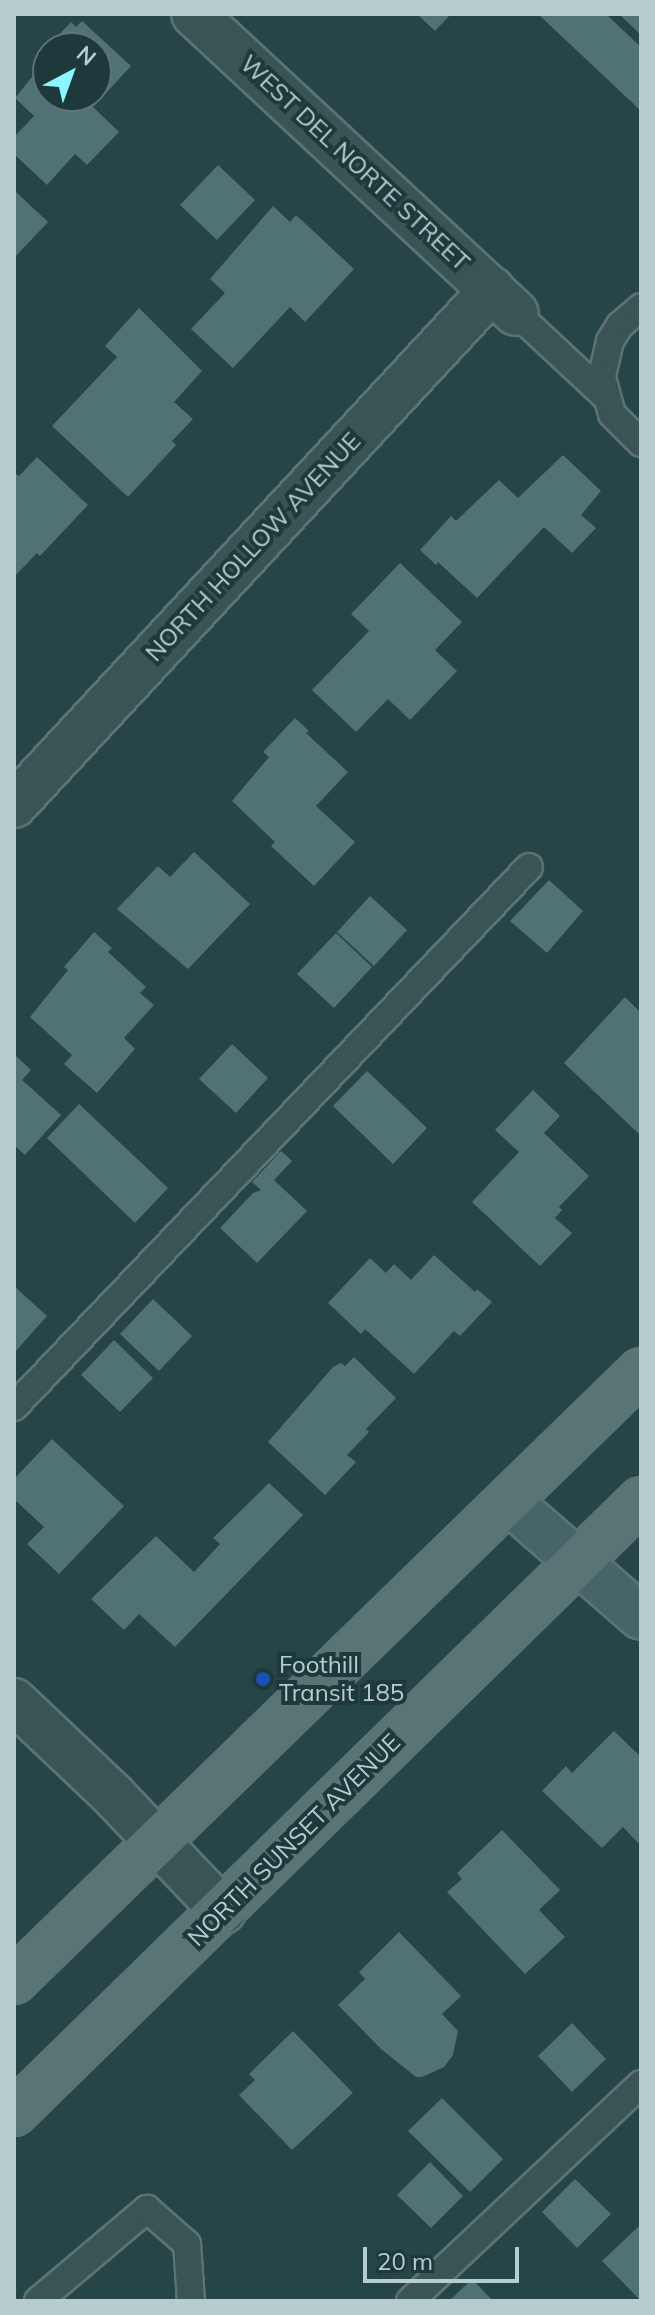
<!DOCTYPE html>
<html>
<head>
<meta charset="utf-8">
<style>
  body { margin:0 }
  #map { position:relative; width:655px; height:2315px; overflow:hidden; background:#254546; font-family:Mulish,sans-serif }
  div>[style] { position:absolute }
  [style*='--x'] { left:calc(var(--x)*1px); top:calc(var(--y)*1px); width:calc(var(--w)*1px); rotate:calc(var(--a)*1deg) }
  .building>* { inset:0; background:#507274 }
  .roads { filter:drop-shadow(2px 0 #5b7376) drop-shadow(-2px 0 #5b7376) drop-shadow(0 2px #5b7376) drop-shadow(0 -2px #5b7376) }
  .lane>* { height:26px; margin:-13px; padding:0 13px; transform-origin:13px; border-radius:13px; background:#3a5455 }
  .street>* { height:44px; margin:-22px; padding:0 22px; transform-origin:22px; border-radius:22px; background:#3a5455 }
  .secondary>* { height:44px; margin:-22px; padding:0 22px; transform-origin:22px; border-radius:22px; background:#476569 }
  .primary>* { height:44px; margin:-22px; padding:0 22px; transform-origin:22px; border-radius:22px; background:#587475 }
  .dots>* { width:22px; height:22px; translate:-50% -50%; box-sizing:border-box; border:4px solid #1e393b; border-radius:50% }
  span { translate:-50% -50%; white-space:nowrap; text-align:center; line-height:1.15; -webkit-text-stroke:8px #1e393b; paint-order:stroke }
  .street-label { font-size:24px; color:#b7cccf }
  .poi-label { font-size:24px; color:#b7cccf }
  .left { translate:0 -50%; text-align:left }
  .frame { position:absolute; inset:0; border:16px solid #b7cccf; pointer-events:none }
  .north { position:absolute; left:32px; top:32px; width:80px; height:80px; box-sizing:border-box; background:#1e393b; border:2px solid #5b7476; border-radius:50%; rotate:41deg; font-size:22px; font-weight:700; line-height:32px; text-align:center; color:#b7cccf }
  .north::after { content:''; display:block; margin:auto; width:28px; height:36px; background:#8cf5ff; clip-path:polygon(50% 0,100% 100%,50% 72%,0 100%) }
  .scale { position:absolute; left:363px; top:2247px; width:156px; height:36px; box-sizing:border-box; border:4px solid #b7cccf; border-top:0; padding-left:10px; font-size:24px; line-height:28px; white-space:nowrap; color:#b7cccf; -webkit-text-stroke:6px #1e393b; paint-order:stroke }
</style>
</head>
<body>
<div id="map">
  <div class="building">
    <i style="clip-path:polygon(417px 14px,451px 14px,435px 31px)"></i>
    <i style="clip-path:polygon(538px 14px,611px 14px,608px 16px,641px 47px,641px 111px)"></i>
    <i style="clip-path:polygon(619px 14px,641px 14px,641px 35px)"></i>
    <i style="clip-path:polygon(82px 21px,131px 66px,93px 107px,119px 132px,87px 165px,75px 154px,47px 185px,14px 154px,14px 137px,34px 116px,15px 98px,48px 57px,48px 96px,96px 96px,96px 48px,48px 48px,48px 54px,44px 50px,71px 22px,76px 27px)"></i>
    <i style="clip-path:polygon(218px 165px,255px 200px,217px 240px,180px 205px)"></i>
    <i style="clip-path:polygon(14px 190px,48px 222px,14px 258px)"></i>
    <i style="clip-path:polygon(273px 206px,290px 222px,296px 215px,354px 269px,305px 322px,290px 307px,233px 368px,191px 329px,225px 293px,210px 279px)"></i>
    <i style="clip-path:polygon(139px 308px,202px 371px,174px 402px,193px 419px,172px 441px,176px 445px,128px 497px,52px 426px,117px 357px,105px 346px)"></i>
    <i style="clip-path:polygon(563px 455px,601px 491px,581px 515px,596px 528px,572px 553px,544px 527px,477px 598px,438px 562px,436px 565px,420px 550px,451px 516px,456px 521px,499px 480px,518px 498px)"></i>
    <i style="clip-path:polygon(37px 457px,88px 505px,40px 556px,37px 553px,14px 577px,14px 472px,19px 476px)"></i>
    <i style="clip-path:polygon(400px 563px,462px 622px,435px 650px,457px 671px,410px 720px,388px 699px,356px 732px,312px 690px,369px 631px,351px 614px)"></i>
    <i style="clip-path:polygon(295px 718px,309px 731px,306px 733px,348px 772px,316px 806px,355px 842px,314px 886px,271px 846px,275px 842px,232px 801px,269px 757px,263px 752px)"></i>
    <i style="clip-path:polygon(194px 852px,250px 904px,188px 969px,117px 909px,158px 866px,170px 877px)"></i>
    <i style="clip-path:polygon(549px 880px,583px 911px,547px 953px,510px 921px)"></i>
    <i style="clip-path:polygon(370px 896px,407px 930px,374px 966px,337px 932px)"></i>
    <i style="clip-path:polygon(94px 932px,112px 948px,108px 952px,146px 987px,140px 993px,154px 1005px,124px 1038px,135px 1049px,97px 1093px,64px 1064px,72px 1055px,30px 1017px,68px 970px,64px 967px)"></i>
    <i style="clip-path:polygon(336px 933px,372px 967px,334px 1008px,297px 974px)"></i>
    <i style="clip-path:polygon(625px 997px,641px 1013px,639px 1134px,564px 1063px)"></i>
    <i style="clip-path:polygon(232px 1044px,268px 1078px,236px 1113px,199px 1079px)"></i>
    <i style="clip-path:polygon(14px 1054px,31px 1070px,22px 1080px,61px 1115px,25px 1155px,14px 1145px)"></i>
    <i style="clip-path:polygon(367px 1071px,427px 1128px,393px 1164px,333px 1106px)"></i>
    <i style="clip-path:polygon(533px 1090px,560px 1116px,544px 1133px,589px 1176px,559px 1207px,562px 1210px,555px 1218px,572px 1233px,540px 1266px,472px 1202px,519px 1152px,495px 1130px)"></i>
    <i style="clip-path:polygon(79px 1104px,168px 1188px,135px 1223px,47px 1138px)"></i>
    <i style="clip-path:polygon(281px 1151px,292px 1161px,274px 1180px,307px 1211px,257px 1263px,220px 1228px,253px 1193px,261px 1190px,252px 1182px)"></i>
    <i style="clip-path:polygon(434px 1255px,475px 1292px,477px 1289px,492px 1302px,460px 1336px,454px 1331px,414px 1374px,365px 1329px,361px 1334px,328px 1303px,370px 1258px,386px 1273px,394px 1264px,411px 1280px)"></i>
    <i style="clip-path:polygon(14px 1286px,47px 1316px,14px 1353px)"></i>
    <i style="clip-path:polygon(153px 1299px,192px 1336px,159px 1371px,120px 1334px)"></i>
    <i style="clip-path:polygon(114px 1340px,153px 1378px,120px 1412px,81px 1375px)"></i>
    <i style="clip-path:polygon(354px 1357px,396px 1398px,366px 1429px,369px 1432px,347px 1455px,356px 1462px,325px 1495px,268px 1442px,333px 1367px,341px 1363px,345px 1366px)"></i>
    <i style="clip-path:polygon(52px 1439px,124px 1506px,59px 1574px,27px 1544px,44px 1527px,14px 1499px,14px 1479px)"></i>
    <i style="clip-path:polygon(269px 1483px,303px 1515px,175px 1647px,139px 1614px,124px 1630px,91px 1599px,156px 1536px,194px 1572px,220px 1544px,213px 1538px)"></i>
    <i style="clip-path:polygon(614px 1731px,641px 1757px,641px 1840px,638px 1843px,623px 1827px,602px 1848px,542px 1791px,566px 1766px,572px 1773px)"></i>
    <i style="clip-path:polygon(502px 1830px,560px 1890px,539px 1910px,565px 1937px,525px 1974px,447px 1892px,462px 1879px,457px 1873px)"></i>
    <i style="clip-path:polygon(399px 1932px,461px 1996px,442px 2014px,458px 2031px,453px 2055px,444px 2067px,422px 2077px,416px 2077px,381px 2049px,338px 2005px,365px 1979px,359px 1972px)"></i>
    <i style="clip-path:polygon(572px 2023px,606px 2059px,572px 2092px,538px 2056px)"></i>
    <i style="clip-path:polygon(293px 2031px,353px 2093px,292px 2150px,239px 2095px,255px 2080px,249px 2074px)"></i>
    <i style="clip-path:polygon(442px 2098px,503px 2159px,470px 2192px,408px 2131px)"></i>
    <i style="clip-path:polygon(430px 2162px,463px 2196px,431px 2228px,397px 2195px)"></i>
    <i style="clip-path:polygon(575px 2179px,611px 2214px,577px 2248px,542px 2212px)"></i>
    <i style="clip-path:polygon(639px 2226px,641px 2228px,641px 2301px,602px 2261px)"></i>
    <i style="clip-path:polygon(472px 2279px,493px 2301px,449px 2301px)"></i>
  </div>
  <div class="roads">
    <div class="lane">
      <i style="--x:641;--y:307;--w:28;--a:139"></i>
      <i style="--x:620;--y:325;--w:19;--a:122"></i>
      <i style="--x:610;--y:341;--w:37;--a:103"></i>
      <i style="--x:602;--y:377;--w:38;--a:75"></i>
      <i style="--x:612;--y:414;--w:41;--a:45"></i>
      <i style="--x:516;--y:313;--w:122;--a:43"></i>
      <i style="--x:14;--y:1407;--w:746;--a:-46.36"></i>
      <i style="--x:38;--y:2301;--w:143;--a:-40.2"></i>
      <i style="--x:147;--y:2209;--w:53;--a:41.2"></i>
      <i style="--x:187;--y:2244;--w:57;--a:86"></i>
      <i style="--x:410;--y:2301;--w:317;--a:-43.2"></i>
    </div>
    <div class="street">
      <i style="--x:194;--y:14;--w:439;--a:42.9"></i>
      <i style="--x:14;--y:805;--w:703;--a:-47.13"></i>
      <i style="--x:14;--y:1701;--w:137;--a:43.5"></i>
      <i style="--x:113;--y:1795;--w:160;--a:46.5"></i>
    </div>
    <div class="secondary">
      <i style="--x:508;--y:1501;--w:176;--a:41.1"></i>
    </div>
    <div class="primary">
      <i style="--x:14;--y:1981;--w:875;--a:-44.21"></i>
      <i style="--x:14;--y:2113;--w:877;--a:-44.35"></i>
    </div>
  </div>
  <div class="dots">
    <i style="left:263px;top:1679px;background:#1a4fb4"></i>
  </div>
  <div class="street-label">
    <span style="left:355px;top:163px;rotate:43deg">WEST DEL NORTE STREET</span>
    <span style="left:253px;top:547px;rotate:-47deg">NORTH HOLLOW AVENUE</span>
    <span style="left:294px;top:1840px;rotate:-45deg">NORTH SUNSET AVENUE</span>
  </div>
  <div class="poi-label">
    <span class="left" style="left:279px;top:1679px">Foothill<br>Transit 185</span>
  </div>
  <div class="frame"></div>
  <div class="north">N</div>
  <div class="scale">20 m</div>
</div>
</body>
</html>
